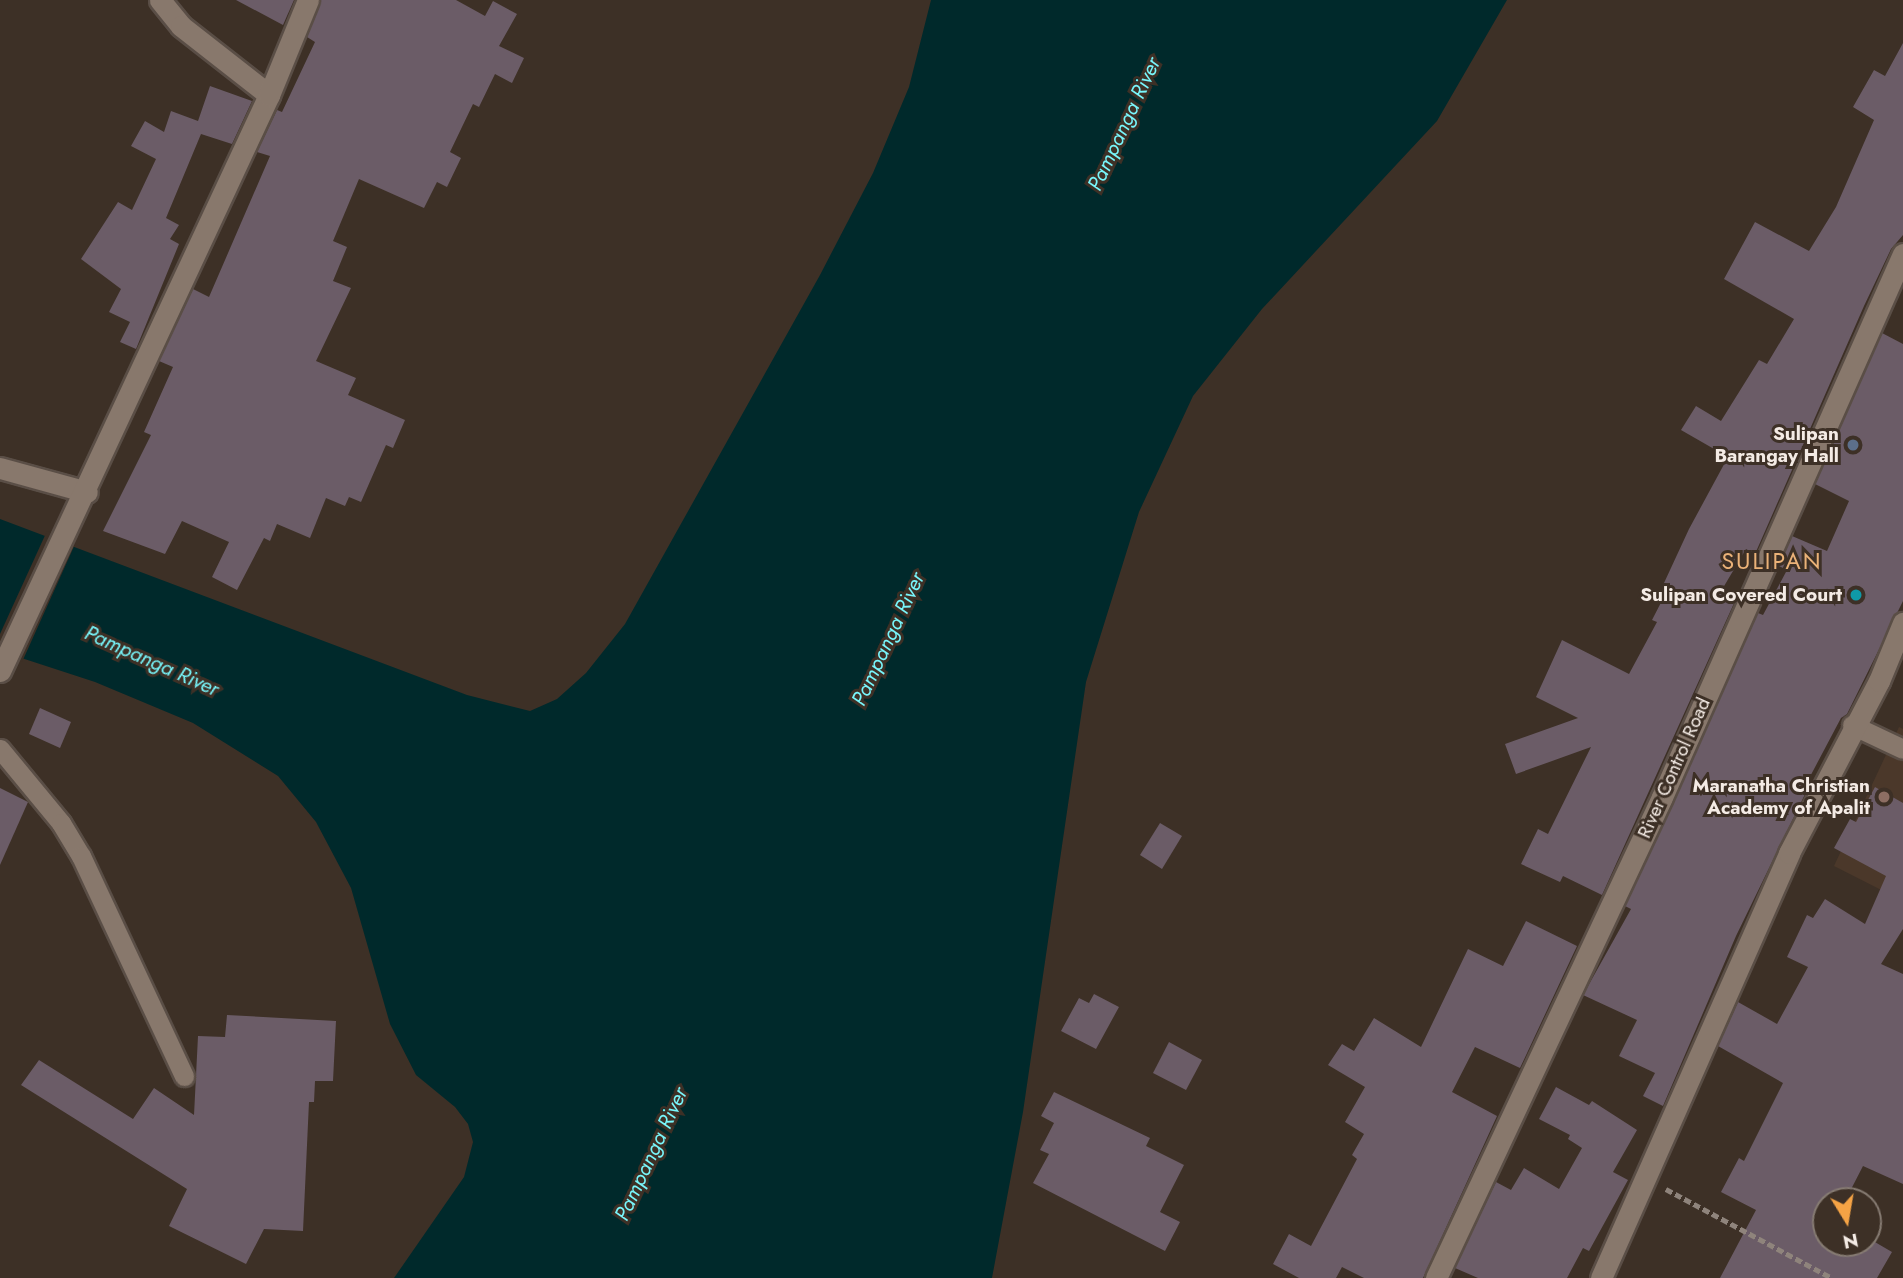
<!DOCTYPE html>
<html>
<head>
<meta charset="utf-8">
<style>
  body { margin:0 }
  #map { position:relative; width:1903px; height:1278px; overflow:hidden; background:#3d3026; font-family:Jost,sans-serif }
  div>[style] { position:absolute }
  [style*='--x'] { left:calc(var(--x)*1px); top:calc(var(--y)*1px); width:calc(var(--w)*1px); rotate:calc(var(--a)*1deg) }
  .built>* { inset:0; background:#4b382a }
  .water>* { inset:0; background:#00292b }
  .pier>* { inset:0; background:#3d3026 }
  .building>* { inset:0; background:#6b5c67 }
  .path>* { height:4.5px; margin-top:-2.25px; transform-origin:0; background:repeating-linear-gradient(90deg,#8f847c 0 7px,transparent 0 10.5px) }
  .roads { filter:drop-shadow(2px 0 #5a4e46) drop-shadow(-2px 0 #5a4e46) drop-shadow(0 2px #5a4e46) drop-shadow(0 -2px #5a4e46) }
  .lane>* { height:19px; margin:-9.5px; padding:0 9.5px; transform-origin:9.5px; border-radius:9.5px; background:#88786c }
  .street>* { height:21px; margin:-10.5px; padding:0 10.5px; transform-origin:10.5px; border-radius:10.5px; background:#88786c }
  .secondary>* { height:21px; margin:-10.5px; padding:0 10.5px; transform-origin:10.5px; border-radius:10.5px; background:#88786c }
  .dots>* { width:19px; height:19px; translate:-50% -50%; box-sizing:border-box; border:4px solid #3d3026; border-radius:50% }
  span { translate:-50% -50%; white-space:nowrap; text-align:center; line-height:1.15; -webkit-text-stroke:6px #3d3026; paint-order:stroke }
  .poi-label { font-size:19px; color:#f4ebe5; font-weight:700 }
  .right { translate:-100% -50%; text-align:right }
  .street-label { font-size:19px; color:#f4ebe5 }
  .water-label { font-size:21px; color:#78f6fb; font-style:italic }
  .quarter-label { font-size:23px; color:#ebb278; letter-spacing:2px }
  .north { position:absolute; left:1812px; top:1187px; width:70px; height:70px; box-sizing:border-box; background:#3d3026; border:2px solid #867b72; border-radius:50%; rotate:169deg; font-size:19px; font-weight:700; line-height:28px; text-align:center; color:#f4ebe5 }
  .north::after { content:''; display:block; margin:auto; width:24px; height:32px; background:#f5a345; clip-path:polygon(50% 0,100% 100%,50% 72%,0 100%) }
</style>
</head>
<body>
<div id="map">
  <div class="built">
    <i style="clip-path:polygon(1899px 727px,1903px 729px,1903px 901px,1834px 866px)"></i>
  </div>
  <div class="water">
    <i style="clip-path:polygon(931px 0,1507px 0,1437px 121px,1262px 309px,1193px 396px,1139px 512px,1086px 682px,1023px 1112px,992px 1278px,394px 1278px,464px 1177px,473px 1142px,468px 1124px,455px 1107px,416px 1075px,390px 1024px,351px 888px,316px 822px,278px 776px,193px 723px,95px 682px,0 651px,0 519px,467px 695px,530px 711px,557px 699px,586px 673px,625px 624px,820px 275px,873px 173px,909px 87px)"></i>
  </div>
  <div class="pier">
    <i style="clip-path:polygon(47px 531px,76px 542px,22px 662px,0 654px,0 634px)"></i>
  </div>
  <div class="building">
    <i style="clip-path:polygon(236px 0,294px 0,283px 25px)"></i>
    <i style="clip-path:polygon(321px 0,456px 0,485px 16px,493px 1px,517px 14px,499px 46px,524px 58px,512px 83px,495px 74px,479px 107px,473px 104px,450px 152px,461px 158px,447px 187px,437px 182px,424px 208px,359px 179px,333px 241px,347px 247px,333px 281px,351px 288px,316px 361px,356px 378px,348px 395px,405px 420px,393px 448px,386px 445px,361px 502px,349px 497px,345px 506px,326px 498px,310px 538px,277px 524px,270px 541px,264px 538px,237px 590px,212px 577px,229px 542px,182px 521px,165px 554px,103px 531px,151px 435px,144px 432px,173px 367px,159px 361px,193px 289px,209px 297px,270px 156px,257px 152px,277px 110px,282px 112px,315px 42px,307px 37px)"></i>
    <i style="clip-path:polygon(1903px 43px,1903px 235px,1891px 249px,1864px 306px,1755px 554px,1746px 549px,1720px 593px,1735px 601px,1602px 895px,1563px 876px,1560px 882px,1521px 864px,1538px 829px,1548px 834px,1591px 747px,1516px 774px,1505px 744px,1578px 718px,1536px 697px,1562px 640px,1629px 674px,1657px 622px,1652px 620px,1670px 585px,1664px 583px,1689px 529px,1728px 457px,1681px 430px,1696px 406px,1721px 421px,1759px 360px,1767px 364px,1794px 319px,1724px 279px,1755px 222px,1809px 251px,1836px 207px,1874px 120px,1853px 107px,1874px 70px,1885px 76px)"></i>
    <i style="clip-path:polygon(210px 86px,252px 101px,232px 144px,201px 134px,166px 218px,179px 225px,170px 239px,179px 244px,136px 349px,120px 342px,130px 322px,109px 312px,121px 289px,81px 259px,118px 202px,132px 210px,156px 159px,131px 146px,145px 121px,164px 132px,171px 111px,198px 121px)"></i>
    <i style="clip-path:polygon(1882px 333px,1903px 344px,1903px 601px,1847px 714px,1841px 718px,1804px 788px,1807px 790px,1736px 936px,1663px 1106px,1643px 1096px,1655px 1073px,1619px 1056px,1637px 1020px,1583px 995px,1631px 909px,1625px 906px,1758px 613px,1763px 615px,1787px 570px,1779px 566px,1792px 536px,1827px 551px,1849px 501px,1815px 484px)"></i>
    <i style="clip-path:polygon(40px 708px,71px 722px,60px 748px,29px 734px)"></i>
    <i style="clip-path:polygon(1875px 787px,1903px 803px,1903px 929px,1881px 964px,1903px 974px,1903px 1184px,1863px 1166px,1845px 1201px,1826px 1201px,1826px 1243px,1868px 1243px,1868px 1238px,1892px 1252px,1877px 1278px,1720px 1278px,1756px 1210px,1721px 1192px,1739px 1158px,1744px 1161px,1783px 1083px,1718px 1046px,1738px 1002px,1777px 1024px,1808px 967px,1787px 957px,1807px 915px,1813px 918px,1825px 899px,1865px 924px,1886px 876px,1834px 848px,1850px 819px,1856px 822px)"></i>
    <i style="clip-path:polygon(0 788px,28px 802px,0 865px)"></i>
    <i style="clip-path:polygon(1160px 823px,1182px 836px,1162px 869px,1140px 855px)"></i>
    <i style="clip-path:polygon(1526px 921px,1577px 946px,1520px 1068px,1475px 1047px,1452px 1092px,1497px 1116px,1423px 1278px,1364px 1278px,1342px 1267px,1336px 1278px,1299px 1278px,1273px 1264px,1289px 1234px,1311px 1246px,1357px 1159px,1352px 1155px,1364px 1134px,1345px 1122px,1365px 1087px,1328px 1065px,1342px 1044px,1354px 1051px,1374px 1018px,1421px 1047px,1468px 949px,1503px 966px)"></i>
    <i style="clip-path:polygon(1094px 994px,1119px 1007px,1096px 1049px,1061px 1031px,1079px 998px,1089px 1003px)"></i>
    <i style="clip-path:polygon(227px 1015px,336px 1021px,333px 1081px,315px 1081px,314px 1102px,309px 1102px,303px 1231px,264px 1229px,246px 1264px,169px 1226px,187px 1189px,21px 1085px,39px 1060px,133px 1119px,154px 1088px,194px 1115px,198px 1036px,225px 1037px)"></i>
    <i style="clip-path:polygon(1169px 1042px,1202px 1060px,1186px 1090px,1153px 1073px)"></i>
    <i style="clip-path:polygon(1556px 1087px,1589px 1105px,1592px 1101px,1637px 1130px,1613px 1172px,1628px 1180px,1589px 1251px,1583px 1248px,1567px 1278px,1478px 1278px,1455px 1268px,1496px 1182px,1511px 1190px,1524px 1168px,1559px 1189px,1582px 1148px,1568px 1139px,1570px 1135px,1539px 1119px)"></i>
    <i style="clip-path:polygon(1054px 1092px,1150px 1138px,1146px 1146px,1184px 1165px,1160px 1212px,1180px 1222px,1165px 1251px,1033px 1183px,1049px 1154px,1040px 1150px,1054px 1123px,1041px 1116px)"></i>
  </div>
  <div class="path">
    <i style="--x:1666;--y:1189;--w:188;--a:28.2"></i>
  </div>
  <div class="roads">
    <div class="lane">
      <i style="--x:1852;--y:725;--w:56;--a:25.2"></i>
      <i style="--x:0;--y:749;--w:96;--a:50.5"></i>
      <i style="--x:61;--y:823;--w:39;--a:59"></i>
      <i style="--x:81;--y:856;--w:243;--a:64.9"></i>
    </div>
    <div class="street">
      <i style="--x:160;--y:0;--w:33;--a:51"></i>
      <i style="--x:181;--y:26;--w:112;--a:38.1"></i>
      <i style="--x:1601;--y:1278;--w:465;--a:-66.1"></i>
      <i style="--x:1789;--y:853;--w:194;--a:-62.4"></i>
      <i style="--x:1879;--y:681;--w:63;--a:-67.5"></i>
    </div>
    <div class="secondary">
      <i style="--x:0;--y:468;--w:90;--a:15.4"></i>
      <i style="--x:0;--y:671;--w:636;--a:-64.97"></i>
      <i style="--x:269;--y:95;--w:103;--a:-67.7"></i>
      <i style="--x:1436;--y:1278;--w:531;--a:-64.83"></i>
      <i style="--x:1662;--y:797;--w:594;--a:-66.07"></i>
    </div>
  </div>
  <div class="dots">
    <i style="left:1853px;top:445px;background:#5c6f8a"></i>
    <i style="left:1856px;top:595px;background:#0f9aa8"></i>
    <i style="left:1884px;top:797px;background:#8d6e63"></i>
  </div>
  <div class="poi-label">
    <span class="right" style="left:1839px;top:445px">Sulipan<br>Barangay Hall</span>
    <span class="right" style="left:1842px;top:595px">Sulipan Covered Court</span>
    <span class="right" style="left:1870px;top:797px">Maranatha Christian<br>Academy of Apalit</span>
  </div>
  <div class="street-label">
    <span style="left:1674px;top:768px;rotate:-66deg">River Control Road</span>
  </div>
  <div class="water-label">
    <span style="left:1124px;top:124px;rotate:-65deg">Pampanga River</span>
    <span style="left:888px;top:639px;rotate:-65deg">Pampanga River</span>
    <span style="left:152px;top:661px;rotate:24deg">Pampanga River</span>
    <span style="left:651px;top:1154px;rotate:-65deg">Pampanga River</span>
  </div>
  <div class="quarter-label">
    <span style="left:1772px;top:561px">SULIPAN</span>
  </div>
  <div class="north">N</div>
</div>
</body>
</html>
